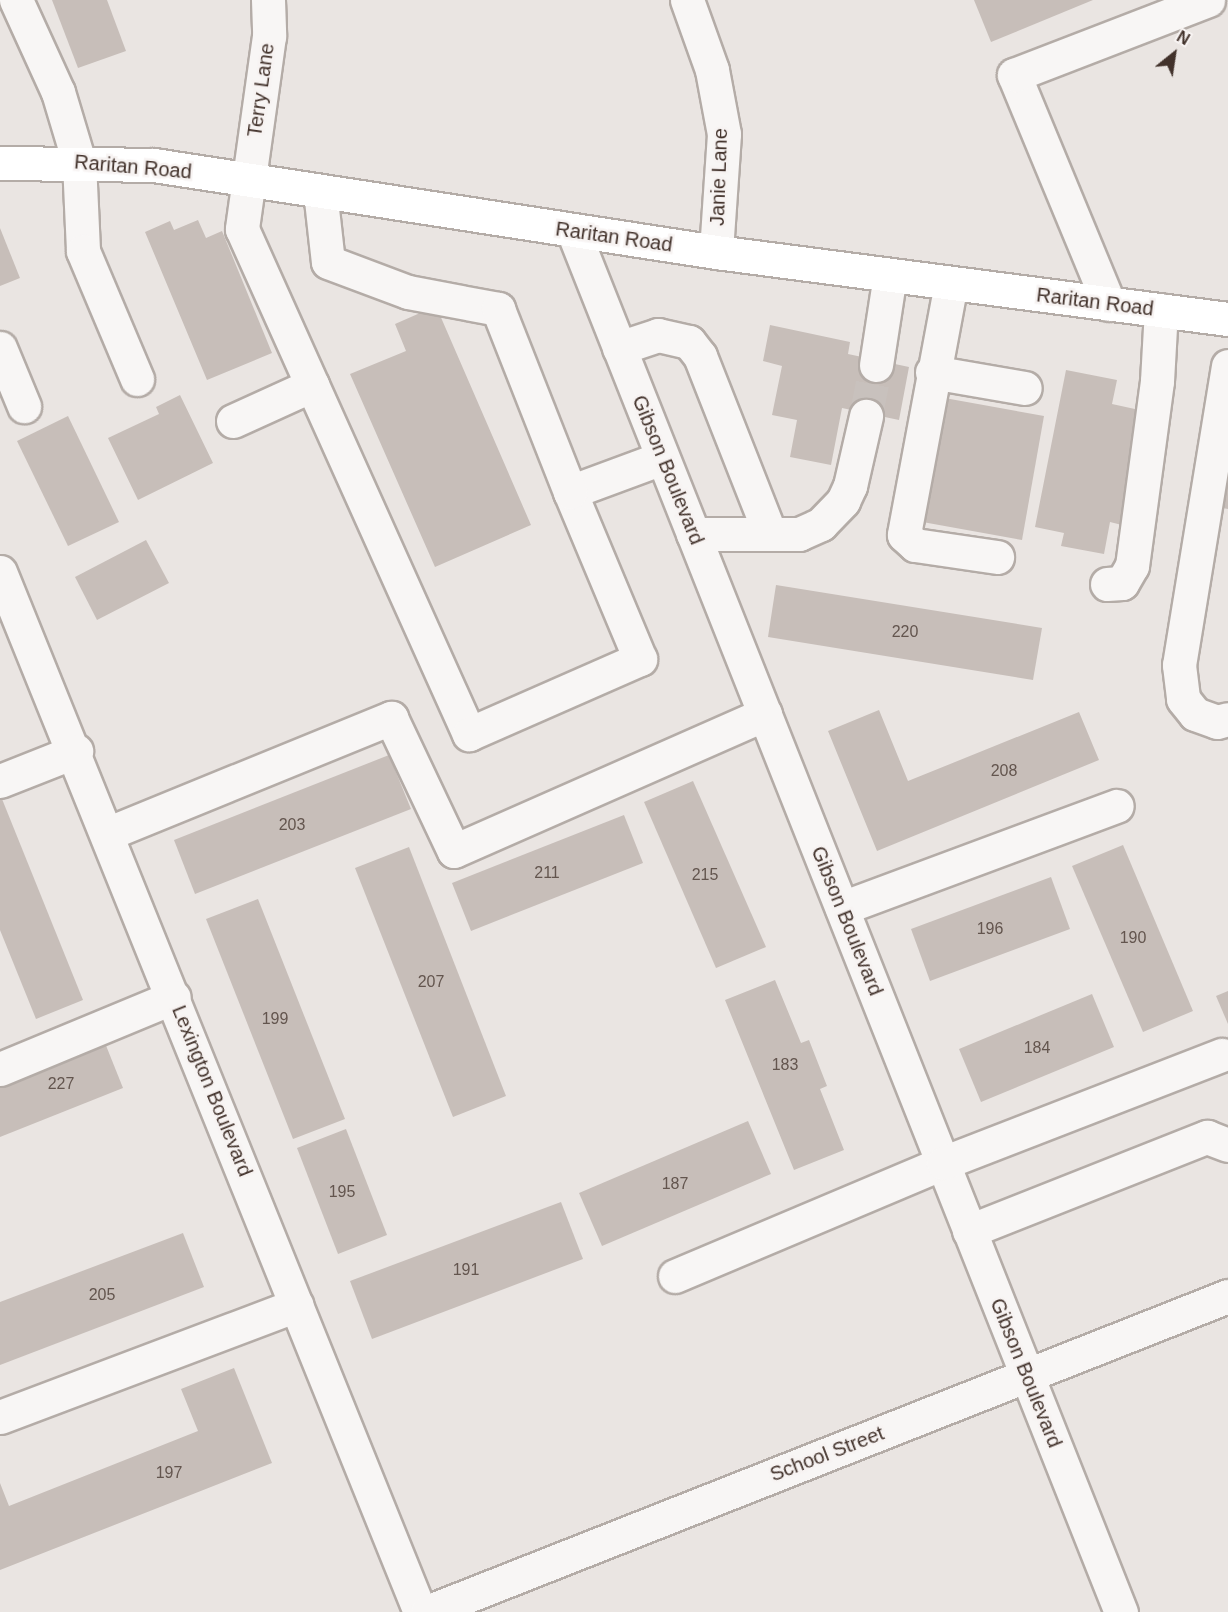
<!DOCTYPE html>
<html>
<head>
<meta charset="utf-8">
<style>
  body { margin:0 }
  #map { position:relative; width:1228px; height:1612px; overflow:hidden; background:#eae5e2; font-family:Arial,sans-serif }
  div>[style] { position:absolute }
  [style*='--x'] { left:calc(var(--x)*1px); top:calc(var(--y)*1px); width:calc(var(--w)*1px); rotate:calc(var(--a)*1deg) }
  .building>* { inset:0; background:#c7beb9 }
  .minor-tunnel>* { height:33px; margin-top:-16.5px; transform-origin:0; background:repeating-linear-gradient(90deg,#c8c1bd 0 33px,transparent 0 49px) }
  .roads { filter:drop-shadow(2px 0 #b4aca7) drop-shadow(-2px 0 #b4aca7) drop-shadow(0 2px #b4aca7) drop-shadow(0 -2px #b4aca7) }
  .minor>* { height:33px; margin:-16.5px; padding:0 16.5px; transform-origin:16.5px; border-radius:16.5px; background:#f8f6f5 }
  .major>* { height:33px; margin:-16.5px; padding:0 16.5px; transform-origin:16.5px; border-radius:16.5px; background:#fff }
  span { translate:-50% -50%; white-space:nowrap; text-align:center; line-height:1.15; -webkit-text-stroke:5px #f7f3f2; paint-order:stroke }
  .number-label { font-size:16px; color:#63554e }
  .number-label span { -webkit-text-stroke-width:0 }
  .street-label { font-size:20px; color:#42322b }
  .north { position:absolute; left:1144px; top:24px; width:60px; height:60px; -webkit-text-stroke:4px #f7f3f2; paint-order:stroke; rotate:30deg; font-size:16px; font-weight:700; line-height:24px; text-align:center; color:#42322b }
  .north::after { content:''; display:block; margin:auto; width:21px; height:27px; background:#42322b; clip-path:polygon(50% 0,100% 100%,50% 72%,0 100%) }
</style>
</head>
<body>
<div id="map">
  <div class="building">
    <i style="clip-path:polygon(52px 0,107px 0,126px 51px,78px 68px)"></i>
    <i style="clip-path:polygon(974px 0,1093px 0,991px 42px)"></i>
    <i style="clip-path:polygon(198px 220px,206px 238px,222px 231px,272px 353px,207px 380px,145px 232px,170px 221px,174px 230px)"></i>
    <i style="clip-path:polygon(0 228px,20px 278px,0 286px)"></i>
    <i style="clip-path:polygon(436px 306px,531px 525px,435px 567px,350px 374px,406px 351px,395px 324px)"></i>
    <i style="clip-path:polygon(770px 325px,850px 342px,848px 354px,909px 367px,899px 420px,842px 408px,831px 465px,790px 457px,797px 420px,772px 415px,782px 366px,763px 361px)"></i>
    <i style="clip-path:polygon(1066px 370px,1117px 380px,1112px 404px,1144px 411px,1122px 525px,1110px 522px,1104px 554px,1061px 546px,1064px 533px,1035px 527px)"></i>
    <i style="clip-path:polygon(180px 395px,213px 463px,138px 500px,108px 438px,159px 414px,156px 407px)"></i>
    <i style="clip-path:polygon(939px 397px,1044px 416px,1022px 540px,917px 521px)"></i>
    <i style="clip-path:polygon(68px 416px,119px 522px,68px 546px,17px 441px)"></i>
    <i style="clip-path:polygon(1228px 460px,1228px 509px,1217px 507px)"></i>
    <i style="clip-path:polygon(146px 540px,169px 583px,97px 620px,75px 577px)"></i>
    <i style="clip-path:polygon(776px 585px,1042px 628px,1033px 680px,768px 637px)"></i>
    <i style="clip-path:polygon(879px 710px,908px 781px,1079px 712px,1099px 760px,877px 851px,828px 731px)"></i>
    <i style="clip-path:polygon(389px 755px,411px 809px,195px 894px,174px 840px)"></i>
    <i style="clip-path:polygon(693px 781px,766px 947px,716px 968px,644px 802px)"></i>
    <i style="clip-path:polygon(0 794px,83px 1000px,36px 1019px,0 930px)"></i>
    <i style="clip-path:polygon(624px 815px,643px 863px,471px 931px,452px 883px)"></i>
    <i style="clip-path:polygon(1123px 845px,1193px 1011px,1143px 1032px,1072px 866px)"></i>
    <i style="clip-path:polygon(409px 847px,506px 1096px,453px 1117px,355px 868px)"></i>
    <i style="clip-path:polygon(1051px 877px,1070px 929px,930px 981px,911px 929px)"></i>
    <i style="clip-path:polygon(258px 899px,345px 1119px,293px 1139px,206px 919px)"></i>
    <i style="clip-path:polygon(775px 980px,801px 1043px,809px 1040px,827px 1086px,820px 1089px,844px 1150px,794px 1170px,725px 1000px)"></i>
    <i style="clip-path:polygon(1228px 991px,1228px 1024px,1216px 996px)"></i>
    <i style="clip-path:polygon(1092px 994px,1114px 1047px,981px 1102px,959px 1049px)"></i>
    <i style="clip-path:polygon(103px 1038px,123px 1088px,0 1137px,0 1080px)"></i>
    <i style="clip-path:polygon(748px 1121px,771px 1174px,602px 1246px,579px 1193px)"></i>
    <i style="clip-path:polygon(346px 1129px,387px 1235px,338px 1254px,297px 1148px)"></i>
    <i style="clip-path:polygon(561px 1202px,583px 1259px,372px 1339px,350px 1281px)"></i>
    <i style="clip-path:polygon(183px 1233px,204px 1287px,0 1365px,0 1302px)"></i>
    <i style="clip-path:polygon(234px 1368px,272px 1463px,0 1570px,0 1483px,9px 1506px,198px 1431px,181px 1389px)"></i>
  </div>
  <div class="minor-tunnel">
    <i style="--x:866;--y:416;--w:52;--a:-78.9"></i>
  </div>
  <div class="roads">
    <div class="minor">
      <i style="--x:16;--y:0;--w:101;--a:65.5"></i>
      <i style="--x:58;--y:92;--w:73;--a:73.3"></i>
      <i style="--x:79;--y:162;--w:89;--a:87.4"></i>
      <i style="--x:83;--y:251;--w:139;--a:67.1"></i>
      <i style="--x:268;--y:0;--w:36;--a:88"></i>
      <i style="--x:269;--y:36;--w:195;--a:98"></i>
      <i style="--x:242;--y:229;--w:554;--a:65.8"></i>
      <i style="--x:469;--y:734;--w:187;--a:-23.7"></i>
      <i style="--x:640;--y:659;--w:181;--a:-112.7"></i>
      <i style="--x:570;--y:492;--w:98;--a:-20.3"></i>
      <i style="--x:687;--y:0;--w:74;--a:70.3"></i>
      <i style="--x:712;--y:70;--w:65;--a:79.4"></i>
      <i style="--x:724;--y:134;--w:118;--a:93.9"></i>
      <i style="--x:320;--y:191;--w:71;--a:83.6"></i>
      <i style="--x:328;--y:262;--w:85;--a:20.6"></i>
      <i style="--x:408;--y:292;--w:92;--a:10.7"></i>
      <i style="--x:498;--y:309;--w:197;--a:68.5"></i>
      <i style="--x:573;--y:231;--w:1486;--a:68.36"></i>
      <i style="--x:951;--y:283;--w:256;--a:100.6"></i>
      <i style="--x:904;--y:535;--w:15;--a:42"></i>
      <i style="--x:915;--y:545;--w:83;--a:8.3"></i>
      <i style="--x:1109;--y:304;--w:248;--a:-112.5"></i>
      <i style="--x:1014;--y:75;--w:208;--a:-21.1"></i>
      <i style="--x:0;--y:348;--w:63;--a:67.5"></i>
      <i style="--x:619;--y:348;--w:41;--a:-18.4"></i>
      <i style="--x:658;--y:335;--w:32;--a:13"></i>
      <i style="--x:689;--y:342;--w:18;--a:52"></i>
      <i style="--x:700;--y:356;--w:191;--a:68.5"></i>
      <i style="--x:876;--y:365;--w:91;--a:-81.2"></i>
      <i style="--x:1228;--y:366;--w:303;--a:99.3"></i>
      <i style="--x:1179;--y:665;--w:34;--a:83"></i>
      <i style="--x:1183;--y:699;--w:19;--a:51"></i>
      <i style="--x:1195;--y:714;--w:23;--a:20"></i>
      <i style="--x:1217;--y:722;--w:11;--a:-15"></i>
      <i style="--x:932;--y:372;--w:94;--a:9.8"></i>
      <i style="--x:233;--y:421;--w:87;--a:-24.5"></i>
      <i style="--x:693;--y:534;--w:106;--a:0"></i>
      <i style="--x:799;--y:534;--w:24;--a:-24"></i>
      <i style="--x:821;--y:524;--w:32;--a:-46"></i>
      <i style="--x:843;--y:501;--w:17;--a:-65"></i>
      <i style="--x:850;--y:486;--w:72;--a:-77.1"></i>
      <i style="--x:0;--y:572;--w:1122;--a:68.01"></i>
      <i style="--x:1107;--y:584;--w:15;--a:-4"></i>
      <i style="--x:1122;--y:583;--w:20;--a:-60"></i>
      <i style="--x:1132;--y:566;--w:187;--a:-82.3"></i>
      <i style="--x:1157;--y:381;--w:71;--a:-86.8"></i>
      <i style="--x:0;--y:781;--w:82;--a:-21.5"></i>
      <i style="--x:109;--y:833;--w:305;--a:-22.2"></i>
      <i style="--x:391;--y:718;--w:147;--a:64.7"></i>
      <i style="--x:454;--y:851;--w:340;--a:-23.8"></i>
      <i style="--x:842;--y:908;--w:293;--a:-20.4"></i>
      <i style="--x:0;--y:1069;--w:188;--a:-22.5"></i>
      <i style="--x:969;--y:1231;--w:256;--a:-21.6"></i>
      <i style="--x:1207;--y:1137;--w:22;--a:21"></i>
      <i style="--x:675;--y:1276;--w:291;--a:-22.9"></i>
      <i style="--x:943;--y:1163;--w:299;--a:-21.2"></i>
      <i style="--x:0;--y:1417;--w:317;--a:-20.7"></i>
      <i style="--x:427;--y:1612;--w:861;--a:-21.53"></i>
    </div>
    <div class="major">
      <i style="--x:0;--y:163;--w:154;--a:0.7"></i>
      <i style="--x:154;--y:165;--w:569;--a:8.8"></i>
      <i style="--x:716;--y:252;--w:516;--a:7.46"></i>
    </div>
  </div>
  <div class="number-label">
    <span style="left:905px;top:632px">220</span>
    <span style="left:1004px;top:771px">208</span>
    <span style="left:292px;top:825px">203</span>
    <span style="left:547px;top:873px">211</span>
    <span style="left:705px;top:875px">215</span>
    <span style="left:990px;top:929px">196</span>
    <span style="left:1133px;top:938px">190</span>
    <span style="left:431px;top:982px">207</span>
    <span style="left:275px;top:1019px">199</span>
    <span style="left:1037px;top:1048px">184</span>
    <span style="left:785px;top:1065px">183</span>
    <span style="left:61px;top:1084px">227</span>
    <span style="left:675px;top:1184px">187</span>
    <span style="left:342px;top:1192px">195</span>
    <span style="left:466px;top:1270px">191</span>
    <span style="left:102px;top:1295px">205</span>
    <span style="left:169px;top:1473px">197</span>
  </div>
  <div class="street-label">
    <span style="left:261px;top:90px;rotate:-82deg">Terry Lane</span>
    <span style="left:133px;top:167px;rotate:5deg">Raritan Road</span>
    <span style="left:719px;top:177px;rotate:-88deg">Janie Lane</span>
    <span style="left:614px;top:237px;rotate:8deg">Raritan Road</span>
    <span style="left:1095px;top:302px;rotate:7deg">Raritan Road</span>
    <span style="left:668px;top:470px;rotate:68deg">Gibson Boulevard</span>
    <span style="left:847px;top:921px;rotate:68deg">Gibson Boulevard</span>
    <span style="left:212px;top:1091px;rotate:68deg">Lexington Boulevard</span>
    <span style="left:1026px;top:1373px;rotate:68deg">Gibson Boulevard</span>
    <span style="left:827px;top:1454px;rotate:-21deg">School Street</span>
  </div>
  <div class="north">N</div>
</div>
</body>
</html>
